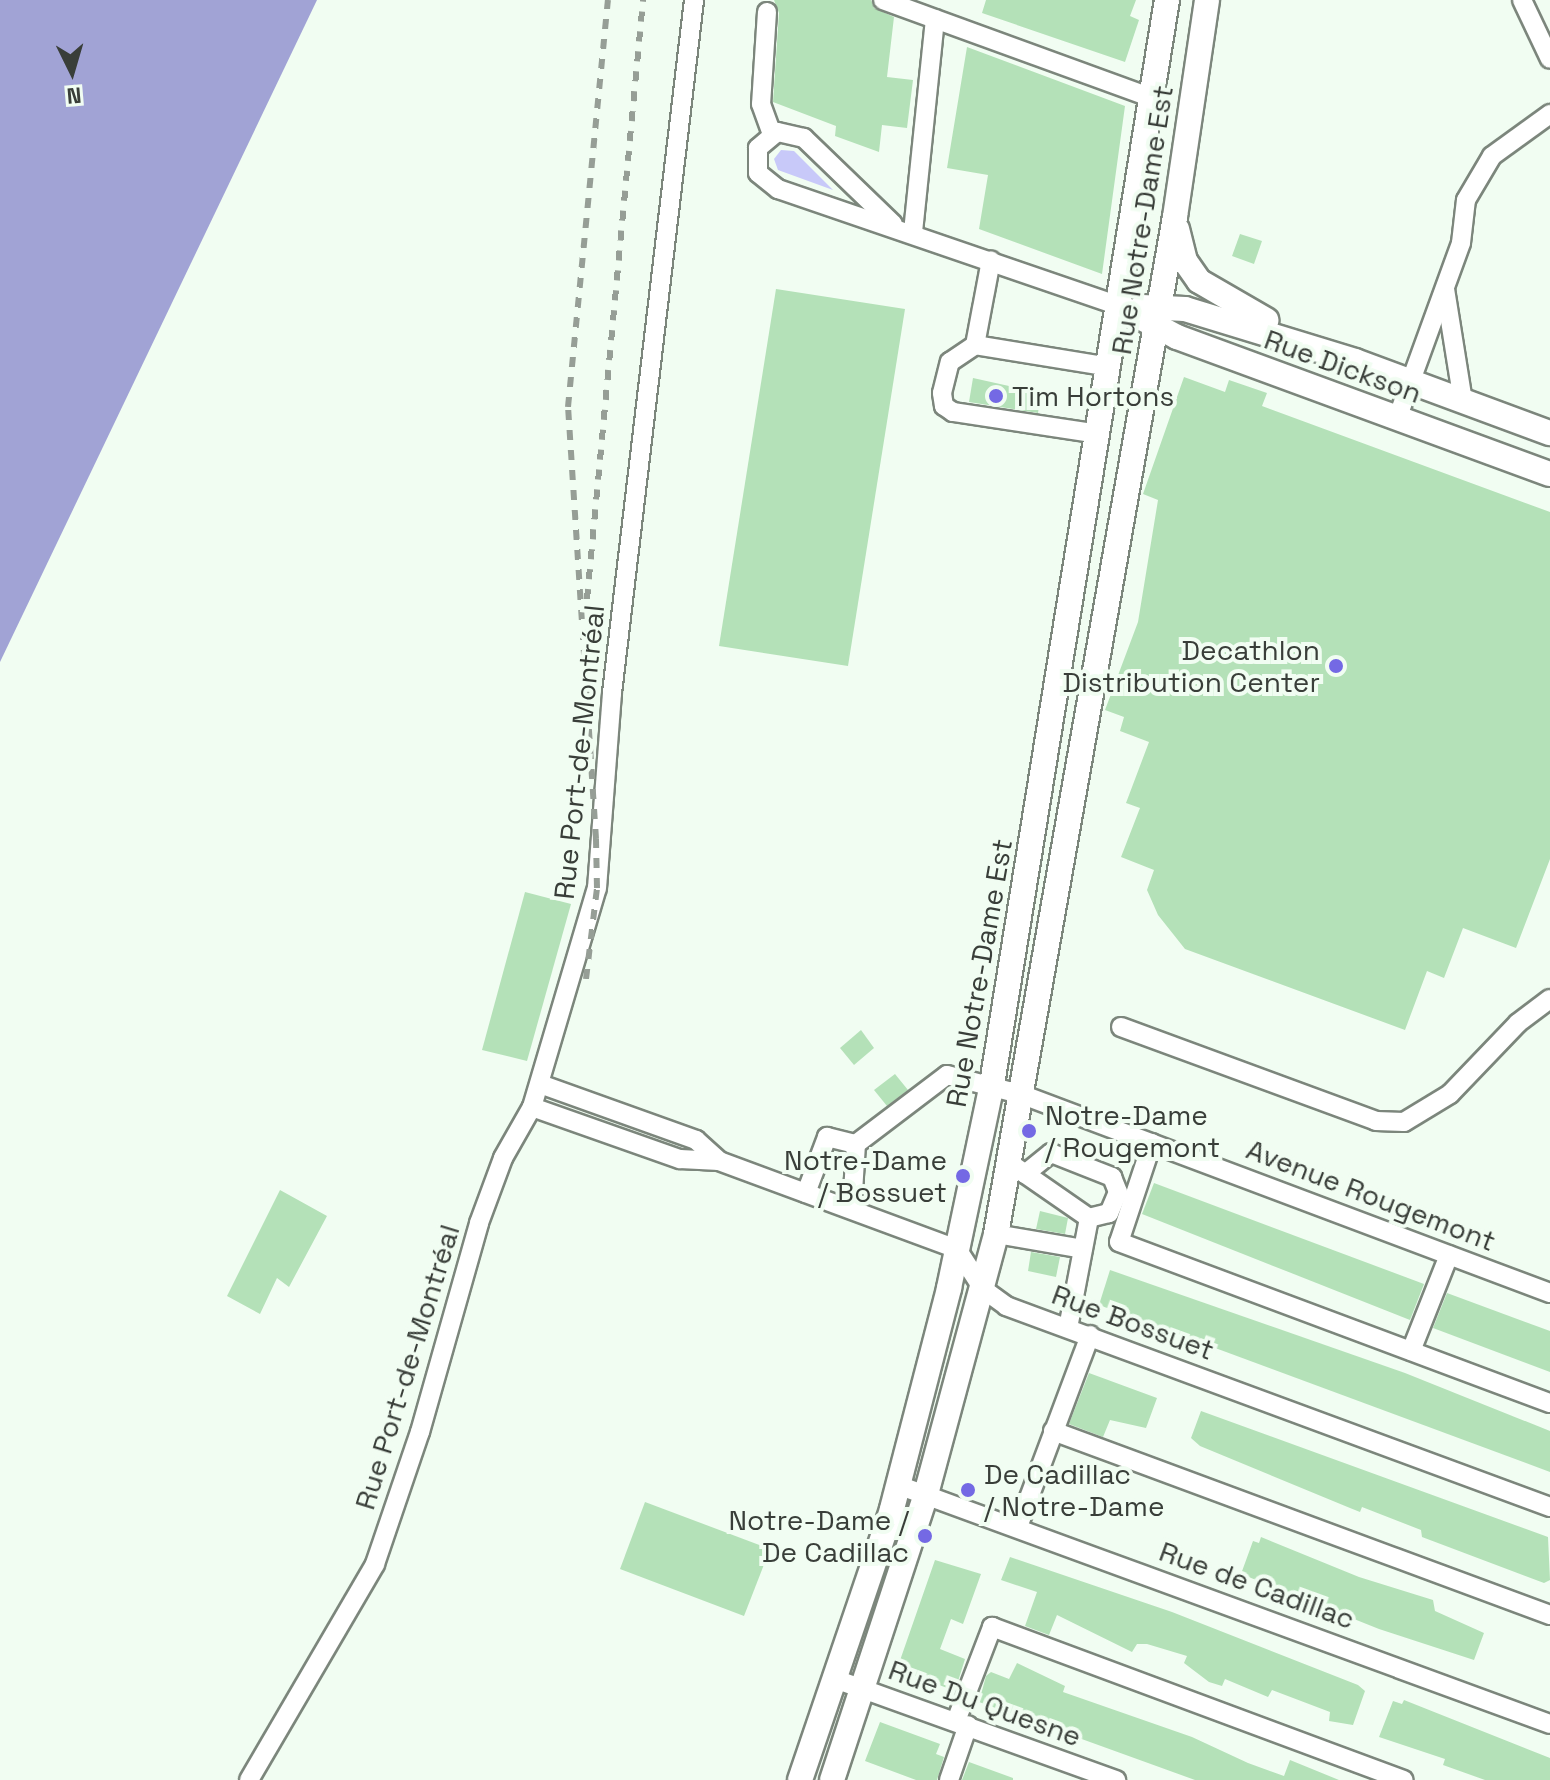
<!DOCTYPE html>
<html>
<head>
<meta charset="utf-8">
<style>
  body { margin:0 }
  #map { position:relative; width:1550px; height:1780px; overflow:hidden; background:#f1fdf2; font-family:"Space Grotesk",sans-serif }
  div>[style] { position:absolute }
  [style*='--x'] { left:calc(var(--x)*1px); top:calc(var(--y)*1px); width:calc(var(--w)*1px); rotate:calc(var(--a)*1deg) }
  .green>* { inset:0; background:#c8c9f9 }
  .water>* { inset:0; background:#a1a3d5 }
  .building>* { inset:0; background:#b4e1b8 }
  .roads { filter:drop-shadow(2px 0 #7c867c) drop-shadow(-2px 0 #7c867c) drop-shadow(0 2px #7c867c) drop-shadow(0 -2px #7c867c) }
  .minor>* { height:18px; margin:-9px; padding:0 9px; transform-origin:9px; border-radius:9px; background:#fff }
  .major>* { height:24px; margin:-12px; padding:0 12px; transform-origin:12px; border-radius:12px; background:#fff }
  .rail>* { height:6px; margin-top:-3px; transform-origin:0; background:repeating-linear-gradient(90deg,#969e96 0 10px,transparent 0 20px) }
  .dots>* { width:22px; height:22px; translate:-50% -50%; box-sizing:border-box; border:4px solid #f1fdf2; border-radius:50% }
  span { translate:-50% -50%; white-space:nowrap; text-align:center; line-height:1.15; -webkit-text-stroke:8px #f1fdf2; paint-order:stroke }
  .street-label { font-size:28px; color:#393e39 }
  .poi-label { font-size:28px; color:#393e39 }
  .left { translate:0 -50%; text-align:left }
  .right { translate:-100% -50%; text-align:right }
  .north { position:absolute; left:32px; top:32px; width:80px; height:80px; -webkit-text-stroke:6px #f1fdf2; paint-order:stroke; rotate:175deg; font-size:22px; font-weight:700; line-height:32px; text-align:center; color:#393e39 }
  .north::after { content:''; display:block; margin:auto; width:28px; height:36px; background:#393e39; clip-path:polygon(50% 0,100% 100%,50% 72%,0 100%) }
</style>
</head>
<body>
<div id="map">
  <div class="green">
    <i style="clip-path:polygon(781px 150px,794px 151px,833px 190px,778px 170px,774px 159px)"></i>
  </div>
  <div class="water">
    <i style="clip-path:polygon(0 0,317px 0,0 662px)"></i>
  </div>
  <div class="building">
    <i style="clip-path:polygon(774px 0,871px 0,874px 8px,894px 17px,887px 77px,913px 80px,907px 128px,882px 125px,879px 152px,835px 136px,836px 126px,773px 102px,779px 13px)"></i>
    <i style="clip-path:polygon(986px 0,1136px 0,1130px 16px,1139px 20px,1125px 62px,982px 13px)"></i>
    <i style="clip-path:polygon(967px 47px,1125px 106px,1102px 274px,979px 229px,988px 175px,947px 168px)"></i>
    <i style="clip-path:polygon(1240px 234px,1262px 241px,1254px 264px,1232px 256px)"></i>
    <i style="clip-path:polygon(776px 289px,905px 309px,848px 666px,719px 646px)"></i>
    <i style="clip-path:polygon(1184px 377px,1225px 392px,1229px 380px,1267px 393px,1262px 406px,1550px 512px,1550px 859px,1516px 948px,1463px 928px,1444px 978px,1427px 971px,1405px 1030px,1185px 949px,1158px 915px,1147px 890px,1154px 870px,1121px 857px,1140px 808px,1126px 803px,1149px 742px,1120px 731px,1124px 717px,1105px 710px,1138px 622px,1158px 500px,1143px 494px)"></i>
    <i style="clip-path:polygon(973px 378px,1041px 393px,1038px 413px,969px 402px)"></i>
    <i style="clip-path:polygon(525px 892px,571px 904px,527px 1061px,482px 1050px)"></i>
    <i style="clip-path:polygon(861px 1030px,874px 1048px,854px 1065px,840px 1048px)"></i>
    <i style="clip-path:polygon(895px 1074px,908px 1090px,887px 1106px,874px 1090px)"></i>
    <i style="clip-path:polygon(1154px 1183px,1424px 1284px,1410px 1320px,1142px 1214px)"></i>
    <i style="clip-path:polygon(280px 1190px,327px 1216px,289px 1287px,277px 1278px,260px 1314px,227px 1296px)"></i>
    <i style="clip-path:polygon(1040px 1211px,1068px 1218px,1065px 1234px,1036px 1229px)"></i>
    <i style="clip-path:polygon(1031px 1252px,1060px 1257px,1056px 1277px,1028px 1271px)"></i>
    <i style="clip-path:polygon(1110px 1270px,1405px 1373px,1550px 1431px,1550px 1472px,1099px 1305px)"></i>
    <i style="clip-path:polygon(1447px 1293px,1550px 1331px,1550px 1372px,1433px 1328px)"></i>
    <i style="clip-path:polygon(1089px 1373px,1157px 1398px,1146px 1428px,1110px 1420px,1103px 1437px,1069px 1424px)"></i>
    <i style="clip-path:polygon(1201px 1411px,1548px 1537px,1550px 1580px,1544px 1583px,1422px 1537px,1421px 1530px,1362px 1507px,1360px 1512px,1350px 1508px,1200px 1446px,1191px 1438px)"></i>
    <i style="clip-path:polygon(645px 1502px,770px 1549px,744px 1616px,620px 1569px)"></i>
    <i style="clip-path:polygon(1261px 1537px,1359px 1577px,1433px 1600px,1435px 1611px,1484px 1633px,1474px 1660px,1379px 1629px,1241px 1574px,1253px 1541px,1259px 1543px)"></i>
    <i style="clip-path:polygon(1010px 1557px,1172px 1612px,1358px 1685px,1365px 1691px,1353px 1725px,1329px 1721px,1330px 1712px,1272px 1690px,1268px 1697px,1225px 1679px,1222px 1686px,1209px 1682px,1184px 1663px,1187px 1656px,1147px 1644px,1137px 1644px,1132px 1652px,1057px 1615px,1049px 1635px,1025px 1626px,1037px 1592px,1001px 1580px)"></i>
    <i style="clip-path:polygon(935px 1560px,981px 1574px,963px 1624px,951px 1619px,940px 1649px,965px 1659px,955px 1691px,897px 1669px)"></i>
    <i style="clip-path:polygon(1017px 1663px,1065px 1686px,1063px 1692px,1192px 1737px,1248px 1763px,1284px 1776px,1290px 1760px,1339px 1780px,1195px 1780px,979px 1702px,986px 1676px,991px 1672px,1009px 1679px)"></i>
    <i style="clip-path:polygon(1404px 1700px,1550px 1758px,1550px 1780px,1485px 1780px,1443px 1765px,1445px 1759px,1379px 1737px,1393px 1701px,1402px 1704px)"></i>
    <i style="clip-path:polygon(880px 1722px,940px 1744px,936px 1754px,944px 1757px,937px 1780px,916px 1780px,865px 1761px)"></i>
    <i style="clip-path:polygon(969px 1762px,1013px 1778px,1013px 1780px,962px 1780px)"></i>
  </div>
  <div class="roads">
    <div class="minor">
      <i style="--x:883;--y:0;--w:286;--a:20"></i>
      <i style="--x:1522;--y:0;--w:65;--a:64.6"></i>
      <i style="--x:767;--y:12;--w:92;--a:93.7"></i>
      <i style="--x:761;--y:104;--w:32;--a:70"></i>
      <i style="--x:893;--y:224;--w:124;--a:-136"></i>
      <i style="--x:804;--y:138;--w:28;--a:-167"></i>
      <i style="--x:777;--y:132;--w:25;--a:140"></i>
      <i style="--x:758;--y:148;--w:25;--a:90"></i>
      <i style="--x:758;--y:173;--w:26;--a:39"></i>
      <i style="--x:778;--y:189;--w:361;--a:18.9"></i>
      <i style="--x:913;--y:232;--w:214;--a:-84.1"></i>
      <i style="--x:1445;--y:289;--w:113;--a:80.9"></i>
      <i style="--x:975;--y:345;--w:86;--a:-79.3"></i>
      <i style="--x:1397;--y:419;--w:187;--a:-70"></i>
      <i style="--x:1461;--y:243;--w:43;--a:-83.4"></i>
      <i style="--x:1466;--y:200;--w:51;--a:-59.4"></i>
      <i style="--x:1492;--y:156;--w:72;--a:-35.9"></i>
      <i style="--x:1099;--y:434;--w:148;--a:-171.4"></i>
      <i style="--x:953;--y:412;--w:11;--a:-146"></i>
      <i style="--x:944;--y:406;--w:13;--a:-99"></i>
      <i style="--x:942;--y:393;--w:32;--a:-76"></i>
      <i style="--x:950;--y:362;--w:30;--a:-34"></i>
      <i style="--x:975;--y:345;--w:136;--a:9.3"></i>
      <i style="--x:1121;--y:1027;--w:272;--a:20.2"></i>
      <i style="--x:1376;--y:1121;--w:28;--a:2"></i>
      <i style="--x:1404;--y:1122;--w:54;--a:-31.3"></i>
      <i style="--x:1450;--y:1094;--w:98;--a:-46.2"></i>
      <i style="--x:1518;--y:1023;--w:40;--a:-37"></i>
      <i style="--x:540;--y:1084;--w:166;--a:19.7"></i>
      <i style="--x:696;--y:1140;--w:31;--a:42"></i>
      <i style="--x:532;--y:1107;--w:157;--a:19.4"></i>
      <i style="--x:680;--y:1159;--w:39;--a:3"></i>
      <i style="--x:719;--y:1161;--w:254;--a:20.3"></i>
      <i style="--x:957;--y:1249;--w:48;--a:57"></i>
      <i style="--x:983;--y:1289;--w:29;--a:36"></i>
      <i style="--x:1006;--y:1306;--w:580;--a:20.28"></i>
      <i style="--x:1152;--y:1143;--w:104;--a:108.4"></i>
      <i style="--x:1119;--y:1242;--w:460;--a:20.5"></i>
      <i style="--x:1011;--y:1164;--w:95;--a:34.7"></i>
      <i style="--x:1089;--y:1218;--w:112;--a:100.8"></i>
      <i style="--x:1025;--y:1174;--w:33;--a:-39"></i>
      <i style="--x:1051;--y:1153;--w:66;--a:21.5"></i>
      <i style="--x:1112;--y:1177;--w:16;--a:68"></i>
      <i style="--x:1118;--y:1192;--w:23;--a:113"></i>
      <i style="--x:1109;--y:1213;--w:21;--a:166"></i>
      <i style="--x:806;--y:1193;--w:60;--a:-69.4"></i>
      <i style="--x:827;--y:1137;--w:30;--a:14"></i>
      <i style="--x:852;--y:1209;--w:65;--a:-86.5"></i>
      <i style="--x:856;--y:1144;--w:114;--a:-37.2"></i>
      <i style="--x:947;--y:1075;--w:79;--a:14.7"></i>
      <i style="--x:1023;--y:1095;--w:563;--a:20.59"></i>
      <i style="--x:996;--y:1234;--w:88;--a:9.8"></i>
      <i style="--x:1411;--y:1351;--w:103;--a:-68.4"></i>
      <i style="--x:1053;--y:1431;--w:530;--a:20.32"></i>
      <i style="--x:898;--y:1485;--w:694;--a:20.13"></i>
      <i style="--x:1018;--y:1527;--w:205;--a:-69.4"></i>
      <i style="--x:835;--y:1679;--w:299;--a:19.8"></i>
      <i style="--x:956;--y:1721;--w:101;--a:-69"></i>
      <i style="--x:992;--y:1627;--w:439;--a:20.4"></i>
      <i style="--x:249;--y:1780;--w:250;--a:-59.7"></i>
      <i style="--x:375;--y:1564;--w:139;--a:-71.2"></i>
      <i style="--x:420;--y:1432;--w:217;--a:-74.2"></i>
      <i style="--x:479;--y:1223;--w:69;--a:-69.7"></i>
      <i style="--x:503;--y:1158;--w:59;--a:-60.4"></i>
      <i style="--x:532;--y:1107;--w:228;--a:-73.5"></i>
      <i style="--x:597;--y:888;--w:196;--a:-85.6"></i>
      <i style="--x:612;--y:693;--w:698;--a:-83.25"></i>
      <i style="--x:949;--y:1780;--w:58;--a:-70.9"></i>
    </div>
    <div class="major">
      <i style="--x:1177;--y:229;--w:33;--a:76"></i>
      <i style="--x:1185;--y:261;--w:24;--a:55"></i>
      <i style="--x:1199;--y:281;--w:78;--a:30.2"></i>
      <i style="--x:1119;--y:306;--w:66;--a:28.1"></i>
      <i style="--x:1177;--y:337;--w:397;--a:20.2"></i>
      <i style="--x:1142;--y:307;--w:43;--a:2.7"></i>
      <i style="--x:1185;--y:309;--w:178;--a:17"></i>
      <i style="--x:1355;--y:361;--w:208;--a:20.3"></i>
      <i style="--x:800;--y:1780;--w:286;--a:-71.2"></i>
      <i style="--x:892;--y:1509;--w:228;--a:-75.5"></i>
      <i style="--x:949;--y:1288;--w:208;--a:-78.1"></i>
      <i style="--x:992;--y:1084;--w:1098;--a:-80.83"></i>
      <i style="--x:832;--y:1780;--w:301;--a:-71.8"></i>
      <i style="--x:926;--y:1494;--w:269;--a:-74.9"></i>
      <i style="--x:996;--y:1234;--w:1033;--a:-80.02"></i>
      <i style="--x:1175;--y:217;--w:219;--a:-81.6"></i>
    </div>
  </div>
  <div class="rail">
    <i style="--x:587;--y:599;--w:602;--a:-84.66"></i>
    <i style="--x:586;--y:979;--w:92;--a:-83.1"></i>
    <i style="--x:597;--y:888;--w:49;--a:-91.2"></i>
    <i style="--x:596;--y:839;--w:433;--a:-93.7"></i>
    <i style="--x:568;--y:407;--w:409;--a:-84.4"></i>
  </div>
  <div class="dots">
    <i style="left:996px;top:396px;background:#7469e4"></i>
    <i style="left:1336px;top:666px;background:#7469e4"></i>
    <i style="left:1029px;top:1131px;background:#7469e4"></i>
    <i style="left:963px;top:1176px;background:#7469e4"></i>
    <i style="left:968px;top:1490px;background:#7469e4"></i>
    <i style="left:925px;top:1536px;background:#7469e4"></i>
  </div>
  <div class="street-label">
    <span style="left:1142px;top:220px;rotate:-81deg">Rue Notre-Dame Est</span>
    <span style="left:1343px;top:366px;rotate:20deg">Rue Dickson</span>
    <span style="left:579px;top:752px;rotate:-84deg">Rue Port-de-Montréal</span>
    <span style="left:979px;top:973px;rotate:-80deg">Rue Notre-Dame Est</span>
    <span style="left:1371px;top:1195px;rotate:21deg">Avenue Rougemont</span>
    <span style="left:1133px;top:1322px;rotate:20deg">Rue Bossuet</span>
    <span style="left:407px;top:1367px;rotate:-73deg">Rue Port-de-Montréal</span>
    <span style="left:1257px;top:1585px;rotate:20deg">Rue de Cadillac</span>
    <span style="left:985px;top:1703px;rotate:20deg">Rue Du Quesne</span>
  </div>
  <div class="poi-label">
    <span class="left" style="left:1012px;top:396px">Tim Hortons</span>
    <span class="right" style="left:1320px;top:666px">Decathlon<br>Distribution Center</span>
    <span class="left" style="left:1045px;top:1131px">Notre-Dame<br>/ Rougemont</span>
    <span class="right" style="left:947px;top:1176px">Notre-Dame<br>/ Bossuet</span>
    <span class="left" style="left:984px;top:1490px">De Cadillac<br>/ Notre-Dame</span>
    <span class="right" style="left:909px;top:1536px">Notre-Dame /<br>De Cadillac</span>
  </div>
  <div class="north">N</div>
</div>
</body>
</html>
